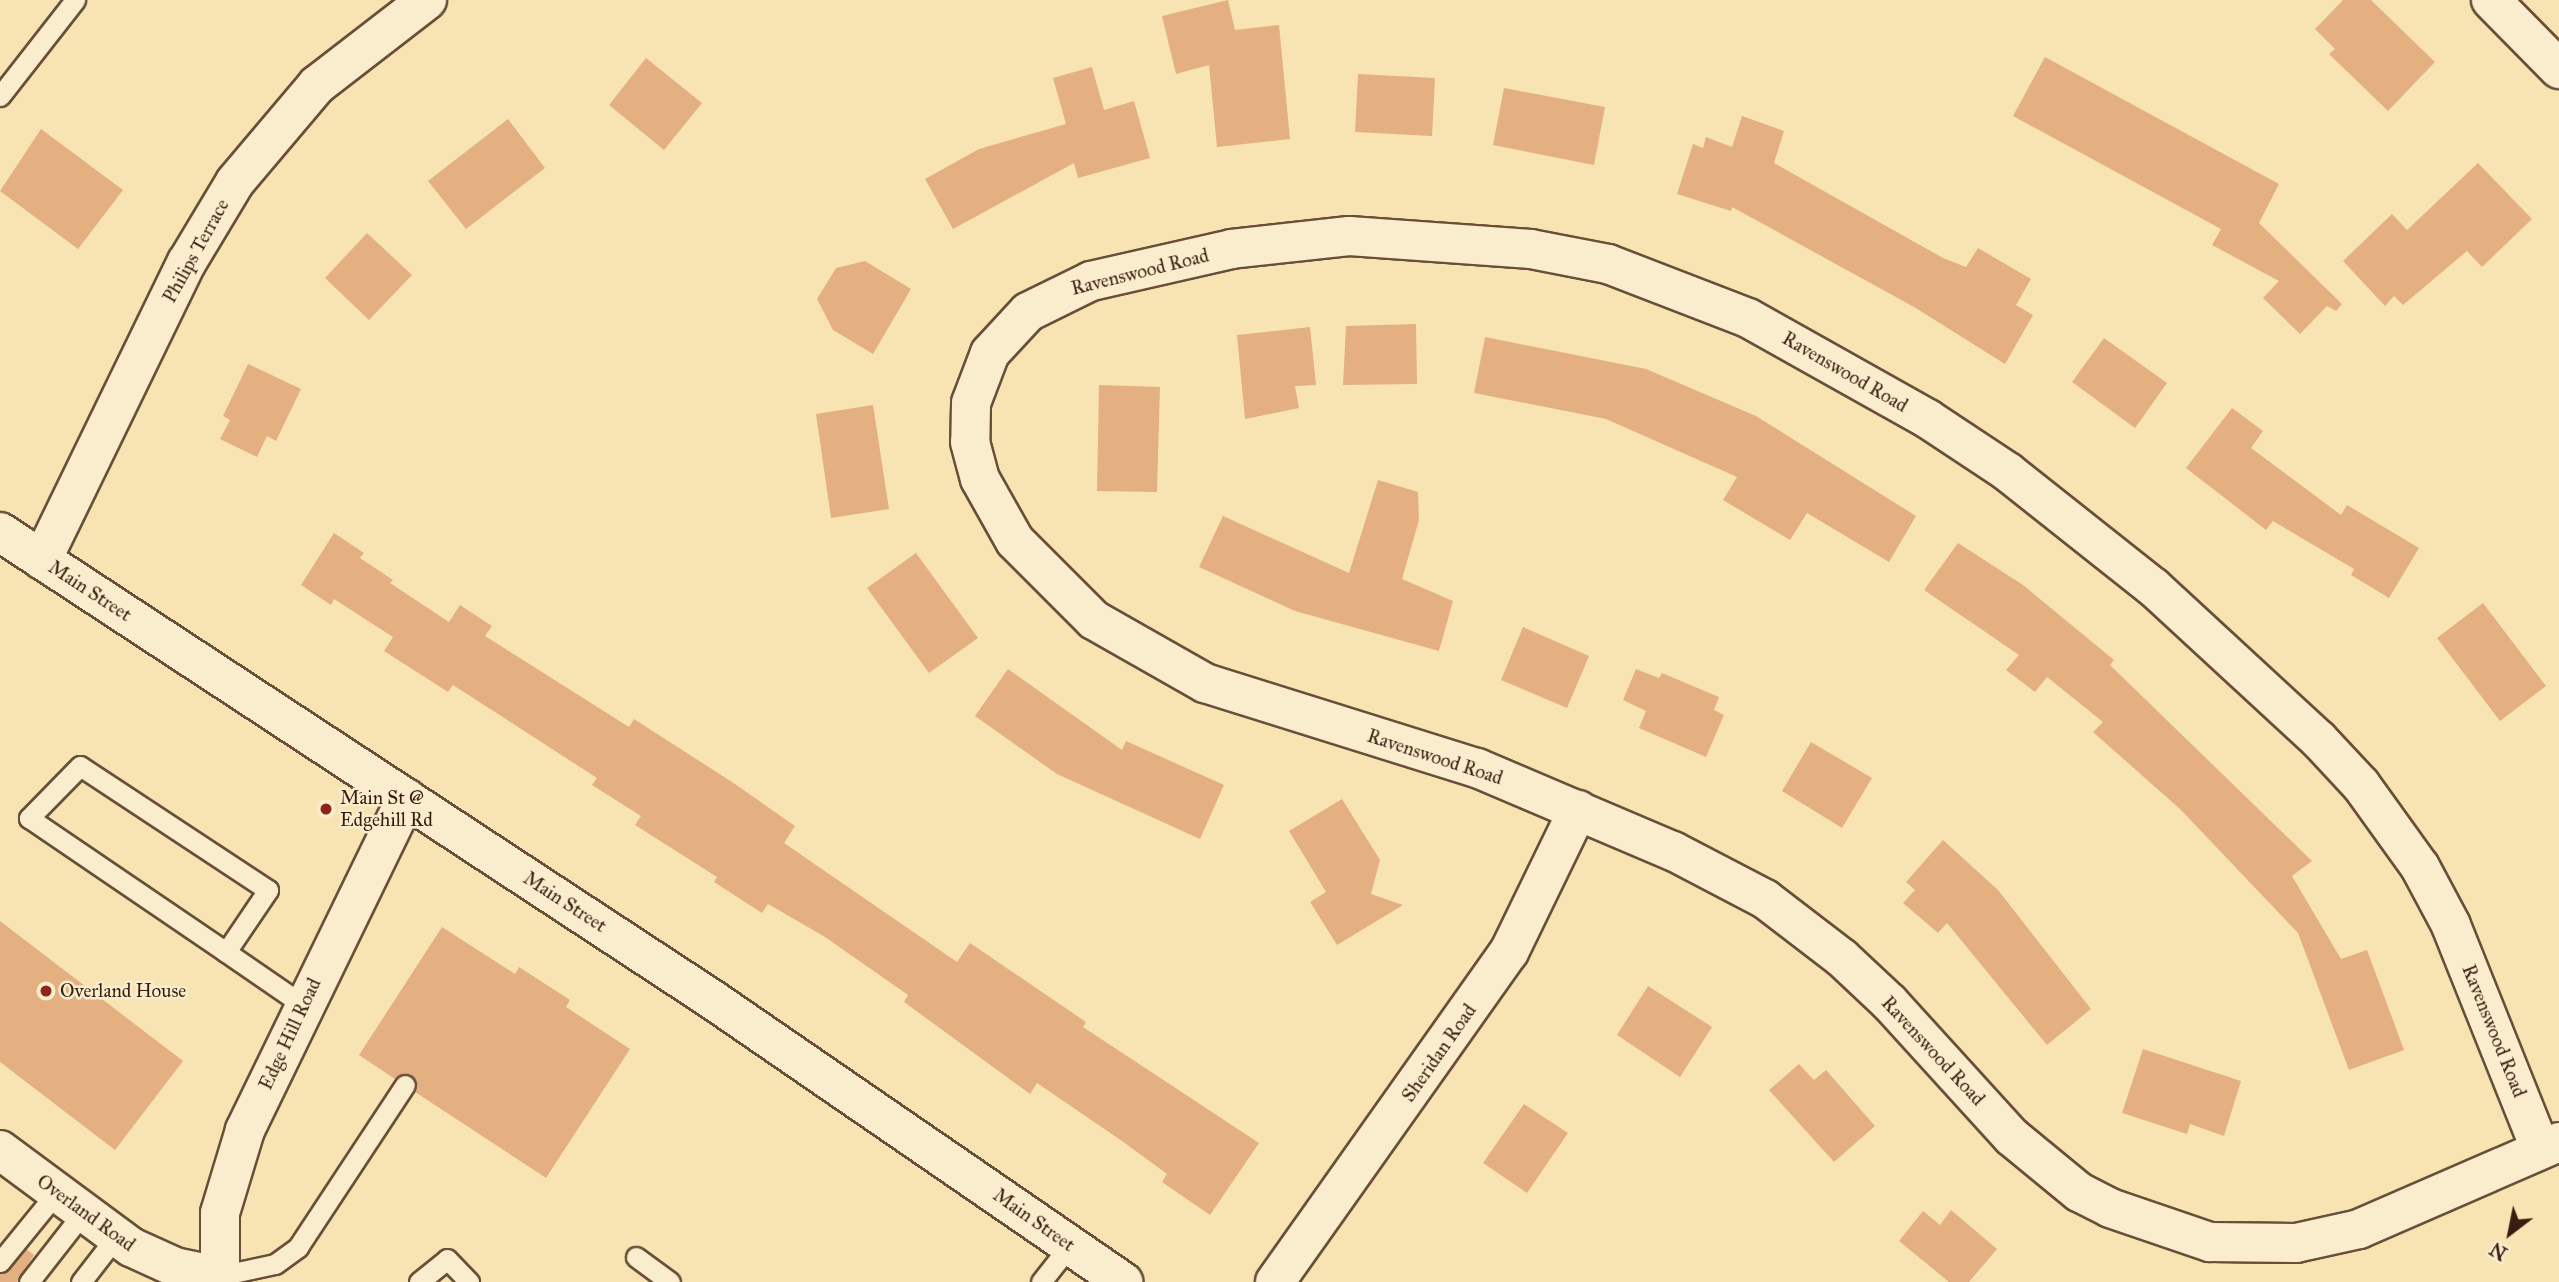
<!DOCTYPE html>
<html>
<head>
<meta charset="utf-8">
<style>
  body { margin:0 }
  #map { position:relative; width:2559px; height:1282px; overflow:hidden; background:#f8e4b2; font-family:"IM FELL Great Primer",serif }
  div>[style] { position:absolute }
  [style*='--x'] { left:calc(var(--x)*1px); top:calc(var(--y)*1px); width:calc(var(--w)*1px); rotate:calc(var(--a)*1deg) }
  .building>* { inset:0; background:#e4b082 }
  .roads { filter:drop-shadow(2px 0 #694f39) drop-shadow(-2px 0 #694f39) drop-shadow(0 2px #694f39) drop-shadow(0 -2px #694f39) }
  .lane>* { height:19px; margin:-9.5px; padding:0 9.5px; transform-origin:9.5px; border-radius:9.5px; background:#faedcd }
  .street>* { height:38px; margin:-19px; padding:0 19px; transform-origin:19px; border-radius:19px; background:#faedcd }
  .secondary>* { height:38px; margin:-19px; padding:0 19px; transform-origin:19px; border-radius:19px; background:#faedcd }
  .dots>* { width:19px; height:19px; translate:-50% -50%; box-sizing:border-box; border:4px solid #faedcd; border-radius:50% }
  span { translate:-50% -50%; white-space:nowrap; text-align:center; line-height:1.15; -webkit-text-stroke:5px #faedcd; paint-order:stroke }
  .street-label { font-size:19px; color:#391d11 }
  .poi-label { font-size:19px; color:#391d11 }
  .left { translate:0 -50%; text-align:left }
  .north { position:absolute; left:2475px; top:1198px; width:70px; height:70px; -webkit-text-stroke:5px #faedcd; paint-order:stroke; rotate:212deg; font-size:19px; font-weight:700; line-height:28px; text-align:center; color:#391d11 }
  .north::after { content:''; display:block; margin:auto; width:24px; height:32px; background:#391d11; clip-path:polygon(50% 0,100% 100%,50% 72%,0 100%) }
</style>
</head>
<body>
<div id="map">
  <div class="building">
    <i style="clip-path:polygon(1228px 0,1235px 30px,1279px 25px,1290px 139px,1217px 147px,1209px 65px,1176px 74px,1162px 16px)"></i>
    <i style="clip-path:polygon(2343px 0,2371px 0,2435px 62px,2388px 111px,2329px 54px,2335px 49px,2315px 29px)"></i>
    <i style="clip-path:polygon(2045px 57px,2279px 184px,2259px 223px,2342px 304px,2336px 311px,2327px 306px,2300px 334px,2263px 298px,2279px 281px,2212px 245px,2221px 229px,2013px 116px)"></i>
    <i style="clip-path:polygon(646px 58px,702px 103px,664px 150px,609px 105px)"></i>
    <i style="clip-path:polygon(1092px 67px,1104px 110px,1134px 101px,1150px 158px,1078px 178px,1074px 163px,953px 229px,925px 179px,979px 149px,1066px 124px,1053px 78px)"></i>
    <i style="clip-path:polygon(1358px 74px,1435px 78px,1432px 136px,1355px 132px)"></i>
    <i style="clip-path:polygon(1504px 88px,1605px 107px,1594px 165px,1493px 145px)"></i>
    <i style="clip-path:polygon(1742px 116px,1784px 131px,1774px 163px,1943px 258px,1966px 267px,1978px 248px,2031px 279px,2016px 305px,2033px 315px,2005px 364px,1914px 307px,1732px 207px,1731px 211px,1677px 194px,1693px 144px,1703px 148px,1706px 137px,1732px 147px)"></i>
    <i style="clip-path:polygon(508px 119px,545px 168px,466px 229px,428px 181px)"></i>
    <i style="clip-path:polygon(41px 129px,123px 190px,78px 249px,0 191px)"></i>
    <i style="clip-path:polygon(2478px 163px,2532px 219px,2482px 267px,2467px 251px,2403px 305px,2394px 296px,2385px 306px,2343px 261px,2392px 214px,2407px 230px)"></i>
    <i style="clip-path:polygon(367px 233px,412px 275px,369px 320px,325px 278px)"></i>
    <i style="clip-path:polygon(865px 261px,911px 289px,873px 354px,833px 330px,817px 299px,836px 268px)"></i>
    <i style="clip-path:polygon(1416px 324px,1417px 384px,1343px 385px,1346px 326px)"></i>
    <i style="clip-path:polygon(1310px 327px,1316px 385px,1295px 386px,1299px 408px,1245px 419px,1237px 335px)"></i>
    <i style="clip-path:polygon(1485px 337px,1646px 369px,1756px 416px,1916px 516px,1889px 562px,1807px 513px,1790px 540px,1723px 500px,1737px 477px,1606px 419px,1474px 393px)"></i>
    <i style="clip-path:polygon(2104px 338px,2167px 383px,2135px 428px,2072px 382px)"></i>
    <i style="clip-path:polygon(248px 364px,301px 389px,276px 441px,267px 436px,257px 457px,220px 439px,230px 420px,223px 416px)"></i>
    <i style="clip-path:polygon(1099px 385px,1160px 387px,1157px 492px,1097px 491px)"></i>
    <i style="clip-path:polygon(873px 405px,889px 509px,831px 518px,816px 414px)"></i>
    <i style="clip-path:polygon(2232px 408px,2263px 431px,2251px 448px,2341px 515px,2347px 505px,2419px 548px,2389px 598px,2351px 575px,2354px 569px,2273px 521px,2266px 530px,2186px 468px)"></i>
    <i style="clip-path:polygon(1378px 480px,1418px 492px,1419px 520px,1402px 579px,1453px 601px,1439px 651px,1295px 611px,1199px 567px,1223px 516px,1349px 573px)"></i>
    <i style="clip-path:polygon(334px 533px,364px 553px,360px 558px,393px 580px,390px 583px,449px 622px,460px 605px,492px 626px,485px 636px,629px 727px,634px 719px,732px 782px,795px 826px,784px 843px,957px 962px,970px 943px,1086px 1022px,1083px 1027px,1259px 1143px,1210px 1215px,1162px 1182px,1167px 1174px,1122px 1141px,1037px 1083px,1030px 1094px,904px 1002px,908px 995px,825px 937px,768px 904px,762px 913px,714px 882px,717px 877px,635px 825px,641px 816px,592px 785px,597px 778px,453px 685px,448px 692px,384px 651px,393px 637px,334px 599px,331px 605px,301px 585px)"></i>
    <i style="clip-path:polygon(1958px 543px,2023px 585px,2114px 660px,2110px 665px,2312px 861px,2292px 876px,2341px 959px,2367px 950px,2404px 1050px,2349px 1070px,2298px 933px,2180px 809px,2093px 732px,2103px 722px,2047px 677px,2035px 692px,2006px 670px,2019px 655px,1924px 590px)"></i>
    <i style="clip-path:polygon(916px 553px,978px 638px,929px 673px,867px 588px)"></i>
    <i style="clip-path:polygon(2483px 603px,2546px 686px,2500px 721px,2437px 638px)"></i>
    <i style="clip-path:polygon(1523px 627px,1589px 656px,1567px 708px,1501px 680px)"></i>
    <i style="clip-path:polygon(1008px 669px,1122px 750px,1126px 741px,1224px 785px,1200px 839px,1057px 774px,975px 716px)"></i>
    <i style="clip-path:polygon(1636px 669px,1659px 678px,1662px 673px,1719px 697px,1714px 710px,1724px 715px,1706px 757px,1639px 728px,1646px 711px,1623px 700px)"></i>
    <i style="clip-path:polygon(1811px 742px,1872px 778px,1842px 828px,1782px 791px)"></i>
    <i style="clip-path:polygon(1342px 799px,1380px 860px,1371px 894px,1403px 905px,1337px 945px,1310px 902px,1326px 892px,1289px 831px)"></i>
    <i style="clip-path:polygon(1943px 840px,1998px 890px,2091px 1009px,2047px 1045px,1947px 923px,1938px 933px,1903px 903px,1915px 890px,1906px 882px)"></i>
    <i style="clip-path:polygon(0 921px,183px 1061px,115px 1150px,0 1062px)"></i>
    <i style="clip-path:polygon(442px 927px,515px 974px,519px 967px,570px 1000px,566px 1007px,630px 1049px,546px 1178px,415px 1092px,411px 1074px,395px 1079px,359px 1055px)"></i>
    <i style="clip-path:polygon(1648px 986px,1712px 1027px,1680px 1077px,1617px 1035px)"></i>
    <i style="clip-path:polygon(2143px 1049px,2241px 1081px,2224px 1136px,2190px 1124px,2187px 1134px,2122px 1113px)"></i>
    <i style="clip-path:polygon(1799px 1064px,1814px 1080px,1826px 1070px,1875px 1126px,1834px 1162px,1769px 1090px)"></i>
    <i style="clip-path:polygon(1524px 1104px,1568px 1133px,1527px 1193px,1483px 1163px)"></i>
    <i style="clip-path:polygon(1951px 1210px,1997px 1249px,1969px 1282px,1949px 1282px,1899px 1241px,1923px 1211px,1940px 1225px)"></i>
    <i style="clip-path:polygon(26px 1249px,34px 1255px,17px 1282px,0 1282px,0 1274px)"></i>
  </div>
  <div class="roads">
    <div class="lane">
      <i style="--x:0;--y:96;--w:122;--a:-52"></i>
      <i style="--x:226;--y:952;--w:75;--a:-55.9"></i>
      <i style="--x:268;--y:890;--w:225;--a:-146.6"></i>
      <i style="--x:80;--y:766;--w:73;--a:134.4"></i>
      <i style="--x:29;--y:818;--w:238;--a:34.2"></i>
      <i style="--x:226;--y:952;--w:93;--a:34.5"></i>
      <i style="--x:636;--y:1257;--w:42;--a:36.3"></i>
      <i style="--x:0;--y:1262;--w:89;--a:-50.9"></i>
      <i style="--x:219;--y:1276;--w:57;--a:-12.1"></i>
      <i style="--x:275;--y:1264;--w:29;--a:-36"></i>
      <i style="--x:298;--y:1247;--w:194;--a:-56.6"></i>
      <i style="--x:29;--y:1282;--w:88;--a:-52"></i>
      <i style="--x:81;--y:1282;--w:56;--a:-52.3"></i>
      <i style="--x:419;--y:1282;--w:36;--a:-39"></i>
      <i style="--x:447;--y:1259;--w:32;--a:46"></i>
      <i style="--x:1041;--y:1282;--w:47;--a:-51.9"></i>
    </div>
    <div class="street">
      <i style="--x:42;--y:560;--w:331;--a:-64.1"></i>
      <i style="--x:187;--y:262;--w:93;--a:-59"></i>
      <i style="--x:235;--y:182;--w:127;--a:-49.8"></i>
      <i style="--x:317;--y:85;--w:139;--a:-37.7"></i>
      <i style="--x:2540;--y:1148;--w:240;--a:-111.8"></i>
      <i style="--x:2451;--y:925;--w:66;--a:-118.1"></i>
      <i style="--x:2420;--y:867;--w:101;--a:-125.7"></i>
      <i style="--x:2361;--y:785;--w:62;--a:-133"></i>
      <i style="--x:2319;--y:740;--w:226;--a:-137.3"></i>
      <i style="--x:2153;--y:587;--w:185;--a:-141.6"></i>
      <i style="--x:2008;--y:472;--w:96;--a:-146.5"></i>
      <i style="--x:1928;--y:419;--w:206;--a:-150.7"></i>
      <i style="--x:1748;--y:318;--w:150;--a:-158.9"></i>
      <i style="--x:1608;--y:264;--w:78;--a:-169"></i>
      <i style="--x:1531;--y:249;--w:182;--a:-175.9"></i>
      <i style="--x:1349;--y:236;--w:118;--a:173.7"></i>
      <i style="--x:1232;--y:249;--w:145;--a:167.2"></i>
      <i style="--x:1091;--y:281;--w:70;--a:153.8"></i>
      <i style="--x:1028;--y:312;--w:56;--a:132.8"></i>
      <i style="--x:990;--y:353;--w:53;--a:110.8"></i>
      <i style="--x:971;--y:403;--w:39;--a:91"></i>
      <i style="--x:970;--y:442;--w:38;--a:75"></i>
      <i style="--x:980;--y:479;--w:71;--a:60.6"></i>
      <i style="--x:1015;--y:541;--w:112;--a:45"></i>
      <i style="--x:1094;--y:620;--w:128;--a:29.6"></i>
      <i style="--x:1205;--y:683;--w:285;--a:17.4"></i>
      <i style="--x:1477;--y:768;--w:213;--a:23"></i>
      <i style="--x:1673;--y:851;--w:104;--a:27.6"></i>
      <i style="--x:1765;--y:899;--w:97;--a:37.5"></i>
      <i style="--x:1842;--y:958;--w:66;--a:43.2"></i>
      <i style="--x:1890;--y:1003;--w:181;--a:47.7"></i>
      <i style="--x:2012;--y:1137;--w:87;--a:39.4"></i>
      <i style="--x:2079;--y:1192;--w:35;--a:27"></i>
      <i style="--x:2110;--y:1208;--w:106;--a:18.8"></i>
      <i style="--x:2210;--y:1242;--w:86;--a:0.7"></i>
      <i style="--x:2296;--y:1243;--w:65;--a:-12.5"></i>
      <i style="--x:2359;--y:1229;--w:218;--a:-23.5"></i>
      <i style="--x:0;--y:1150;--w:163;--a:36.5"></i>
      <i style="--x:131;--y:1247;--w:48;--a:24.4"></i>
      <i style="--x:175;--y:1267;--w:45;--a:11.6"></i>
      <i style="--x:220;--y:1282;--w:69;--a:-90"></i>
      <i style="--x:220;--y:1213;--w:87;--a:-73.2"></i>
      <i style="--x:245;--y:1130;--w:369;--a:-64.1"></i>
      <i style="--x:1275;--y:1282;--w:405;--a:-54.7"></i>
      <i style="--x:1509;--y:952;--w:158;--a:-64.1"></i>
    </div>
    <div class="secondary">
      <i style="--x:2491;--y:0;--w:97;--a:45.4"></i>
      <i style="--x:0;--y:532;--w:853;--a:33.28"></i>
      <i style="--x:713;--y:1000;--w:498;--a:34.5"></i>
    </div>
  </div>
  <div class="dots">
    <i style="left:326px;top:809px;background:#8f2418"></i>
    <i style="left:46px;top:991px;background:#8f2418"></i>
  </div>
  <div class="street-label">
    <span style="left:196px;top:251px;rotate:-61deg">Philips Terrace</span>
    <span style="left:1140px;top:272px;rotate:-14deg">Ravenswood Road</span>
    <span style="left:1845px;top:372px;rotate:30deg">Ravenswood Road</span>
    <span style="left:90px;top:591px;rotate:33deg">Main Street</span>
    <span style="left:1435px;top:757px;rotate:18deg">Ravenswood Road</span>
    <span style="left:565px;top:902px;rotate:33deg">Main Street</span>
    <span style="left:2494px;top:1031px;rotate:68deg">Ravenswood Road</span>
    <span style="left:290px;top:1034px;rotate:-65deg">Edge Hill Road</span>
    <span style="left:1933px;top:1051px;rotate:47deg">Ravenswood Road</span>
    <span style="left:1439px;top:1053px;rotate:-55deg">Sheridan Road</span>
    <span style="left:86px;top:1213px;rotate:36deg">Overland Road</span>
    <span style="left:1034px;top:1220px;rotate:35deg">Main Street</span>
  </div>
  <div class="poi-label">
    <span class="left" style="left:340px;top:809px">Main St @<br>Edgehill Rd</span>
    <span class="left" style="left:60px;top:991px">Overland House</span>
  </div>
  <div class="north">N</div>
</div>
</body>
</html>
